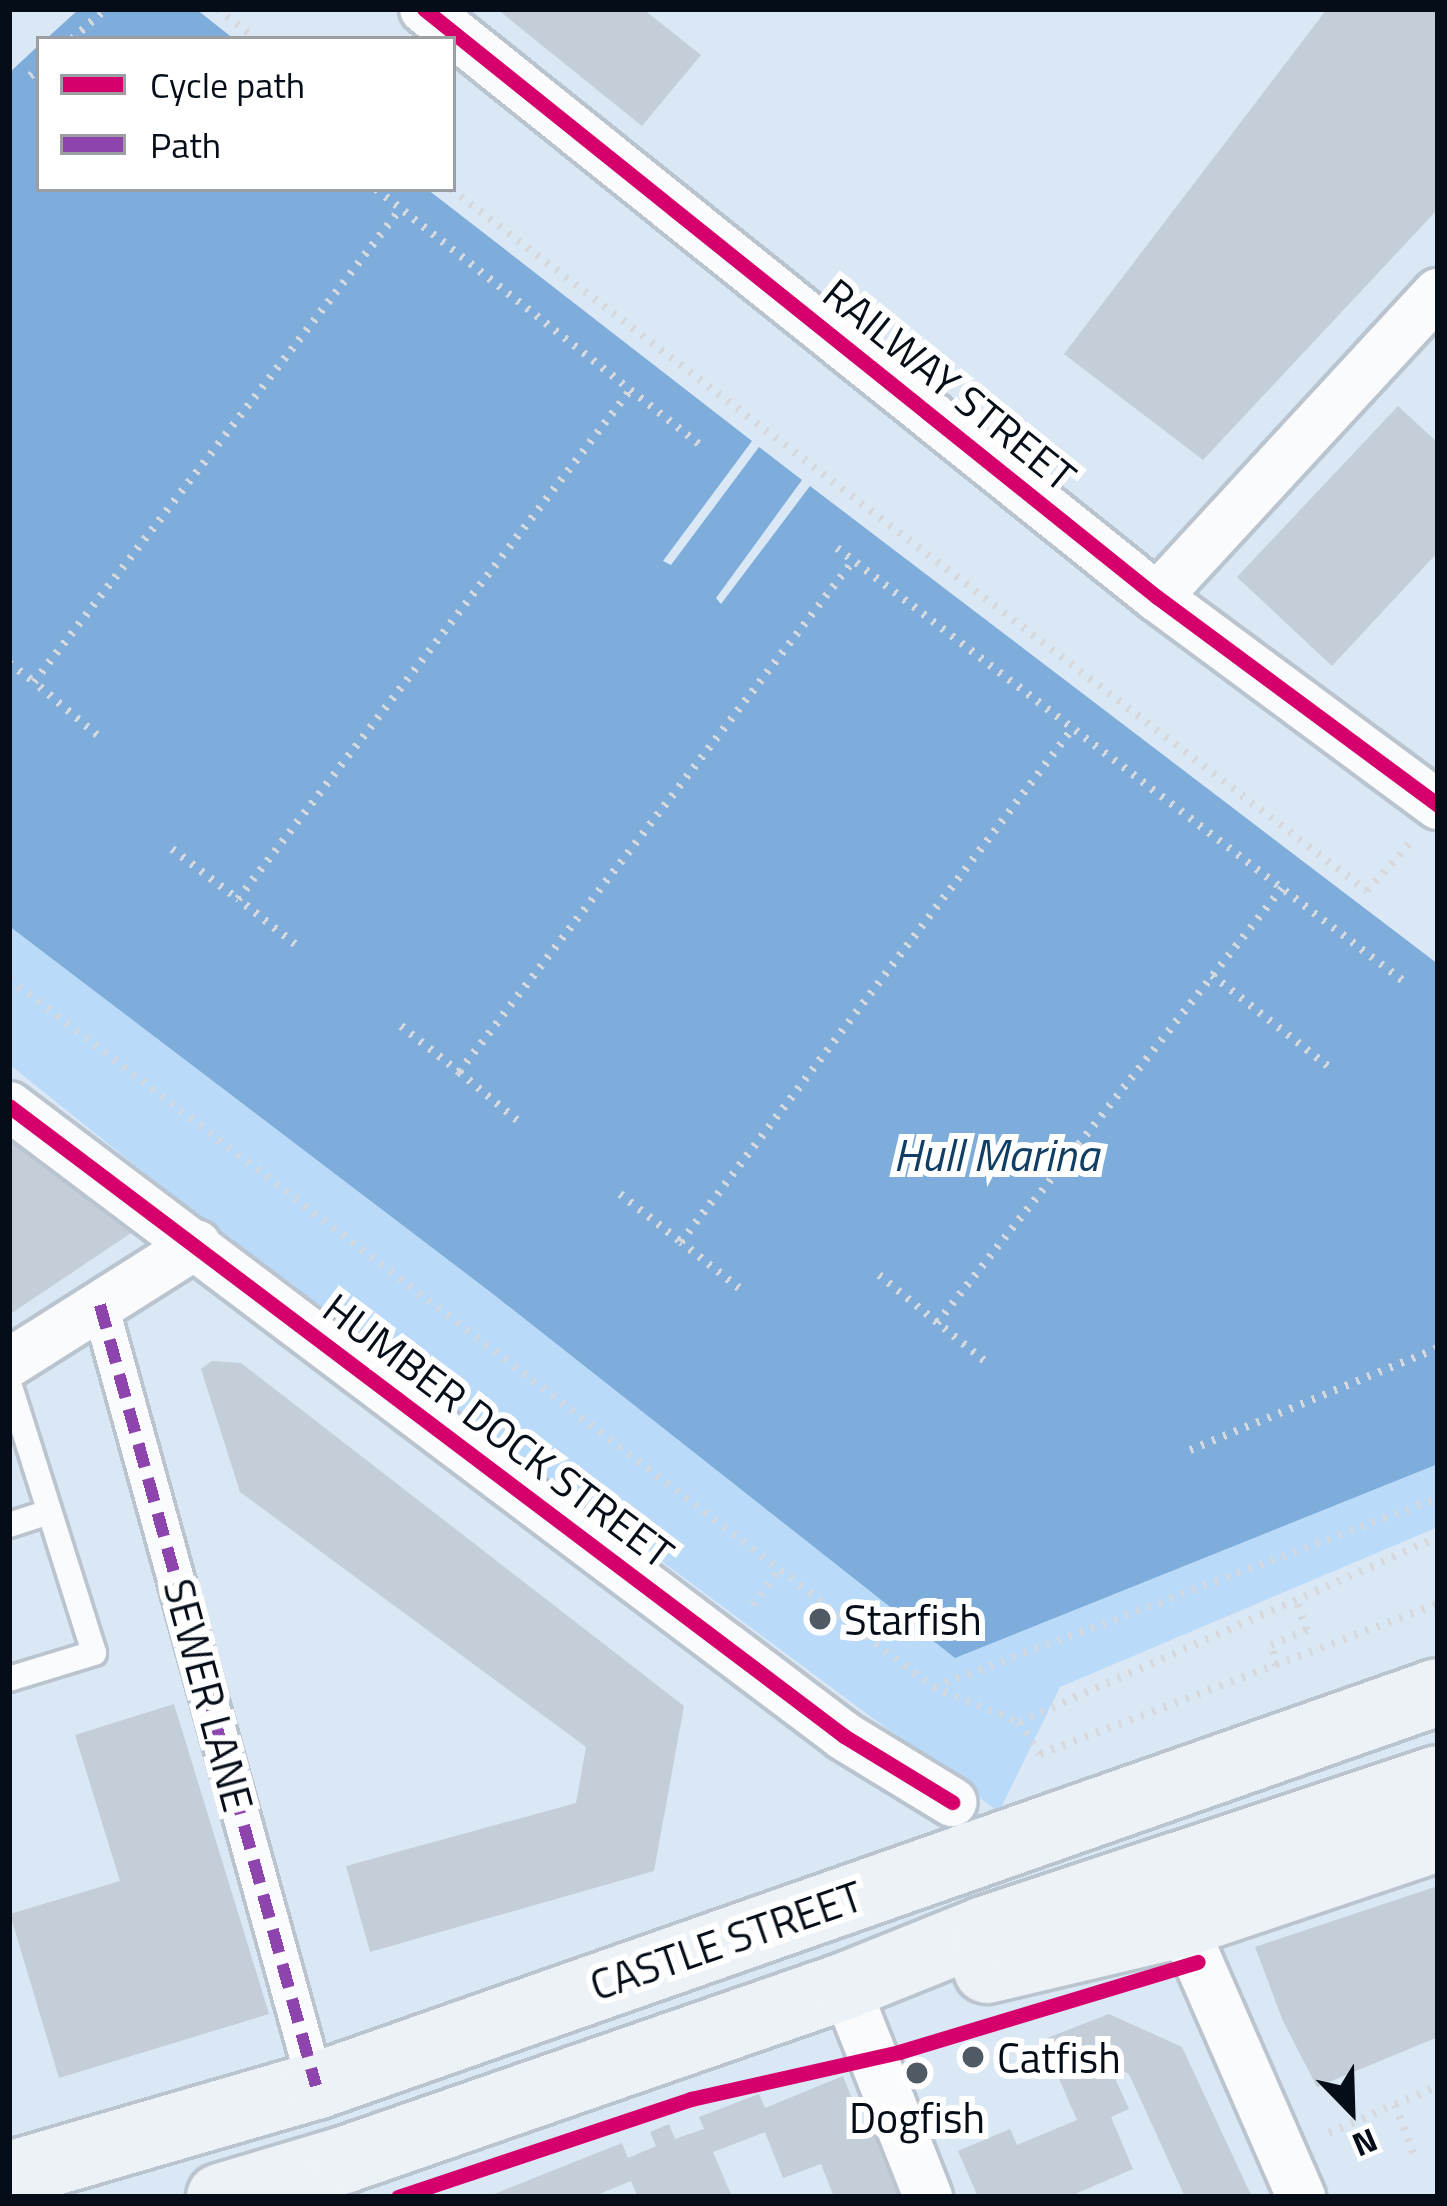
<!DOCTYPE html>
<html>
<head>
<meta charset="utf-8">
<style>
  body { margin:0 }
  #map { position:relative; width:1447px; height:2206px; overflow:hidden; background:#dae7f4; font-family:"Titillium Web",sans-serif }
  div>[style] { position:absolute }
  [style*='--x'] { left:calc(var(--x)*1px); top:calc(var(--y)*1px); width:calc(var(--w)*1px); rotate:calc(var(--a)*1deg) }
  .green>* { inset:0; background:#badafa }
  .water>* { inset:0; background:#7eaddb }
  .building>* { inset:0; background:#c3ced9 }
  .path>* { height:8px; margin-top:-4px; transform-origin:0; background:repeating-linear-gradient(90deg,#d5d9dd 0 3px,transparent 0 12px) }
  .roads { filter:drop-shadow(3px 0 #bac4cf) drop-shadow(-3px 0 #bac4cf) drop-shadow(0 3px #bac4cf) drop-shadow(0 -3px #bac4cf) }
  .service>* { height:24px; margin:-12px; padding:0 12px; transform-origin:12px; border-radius:12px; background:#f9fbfd }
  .pedestrian>* { height:36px; margin:-18px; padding:0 18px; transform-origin:18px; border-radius:18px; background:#f9fbfd }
  .minor>* { height:48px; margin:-24px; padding:0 24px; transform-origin:24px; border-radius:24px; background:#f9fbfd }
  .trunk>* { height:66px; margin:-33px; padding:0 33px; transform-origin:33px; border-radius:33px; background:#ecf2f6 }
  .quiet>* { height:12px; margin-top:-6px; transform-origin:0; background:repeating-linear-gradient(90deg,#8e44ad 0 24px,transparent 0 36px) }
  .cycleway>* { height:15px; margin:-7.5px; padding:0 7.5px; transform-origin:7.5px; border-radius:7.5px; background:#d6006c }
  .dots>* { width:33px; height:33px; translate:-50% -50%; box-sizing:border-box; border:6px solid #fff; border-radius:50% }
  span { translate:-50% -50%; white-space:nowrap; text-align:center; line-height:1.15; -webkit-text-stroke:12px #fff; paint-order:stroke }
  .street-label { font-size:42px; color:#050e18 }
  .poi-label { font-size:42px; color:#050e18 }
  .left { translate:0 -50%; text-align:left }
  .water-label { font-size:45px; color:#103e65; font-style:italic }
  .frame { position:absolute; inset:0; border:12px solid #050e18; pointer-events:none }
  .legend { position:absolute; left:36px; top:36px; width:420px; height:156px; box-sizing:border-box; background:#fff; border:3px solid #9b9fa3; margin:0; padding:15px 21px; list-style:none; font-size:36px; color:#050e18 }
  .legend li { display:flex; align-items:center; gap:24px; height:60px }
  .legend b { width:60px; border:3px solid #9b9fa3 }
  .north { position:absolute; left:1291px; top:2050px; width:120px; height:120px; -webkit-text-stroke:9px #fff; paint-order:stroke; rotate:157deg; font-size:33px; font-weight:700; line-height:48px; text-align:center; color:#050e18 }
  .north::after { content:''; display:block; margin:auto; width:42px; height:54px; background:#050e18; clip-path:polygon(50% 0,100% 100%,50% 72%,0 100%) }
</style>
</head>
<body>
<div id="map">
  <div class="green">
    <i style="clip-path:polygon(9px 926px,493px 1294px,955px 1657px,1438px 1464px,1438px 1527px,1060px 1687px,999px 1812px,199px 1217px,9px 1064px)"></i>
  </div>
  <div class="water">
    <i style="clip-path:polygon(79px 9px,196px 9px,234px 39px,46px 39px)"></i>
    <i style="clip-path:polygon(39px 45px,39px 189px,427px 189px,752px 441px,663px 561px,671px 565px,759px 447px,802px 480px,716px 598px,721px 604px,810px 486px,1438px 964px,1438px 1464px,955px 1658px,493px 1294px,9px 926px,9px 73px)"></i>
  </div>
  <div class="building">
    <i style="clip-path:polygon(497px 9px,643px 9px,701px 55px,642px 126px)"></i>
    <i style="clip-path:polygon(1327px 9px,1438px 9px,1438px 209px,1203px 460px,1064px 354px)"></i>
    <i style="clip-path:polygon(1398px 406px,1438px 443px,1438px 552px,1332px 666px,1237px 577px)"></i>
    <i style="clip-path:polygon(9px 1129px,134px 1231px,9px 1315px)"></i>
    <i style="clip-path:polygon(212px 1361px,241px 1363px,684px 1706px,654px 1871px,370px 1952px,346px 1866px,576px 1803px,586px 1747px,240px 1492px,201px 1369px)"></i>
    <i style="clip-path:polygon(174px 1704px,269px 2014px,59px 2078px,10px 1914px,120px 1881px,75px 1735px)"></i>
    <i style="clip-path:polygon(1438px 1886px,1438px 2037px,1317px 2087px,1283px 2021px,1255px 1947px)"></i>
    <i style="clip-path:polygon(1109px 2014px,1182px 2047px,1252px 2197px,1185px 2197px,1129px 2074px,1114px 2065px,1110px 2067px,1129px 2109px,1111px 2117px,1133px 2169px,1068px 2197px,978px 2197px,958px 2151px,1010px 2129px,1017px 2145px,1077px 2120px,1042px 2040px)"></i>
    <i style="clip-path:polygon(843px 2076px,867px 2137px,876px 2133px,901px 2197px,834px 2197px,821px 2164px,783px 2178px,765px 2132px,713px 2152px,732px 2197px,638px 2197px,631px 2181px,592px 2197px,487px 2197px,622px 2143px,628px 2158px,656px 2146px,650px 2132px,669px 2124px,675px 2139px,704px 2129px,699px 2117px,759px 2094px,765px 2108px)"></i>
  </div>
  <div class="path">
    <i style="--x:217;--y:9;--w:49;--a:37.6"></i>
    <i style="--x:72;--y:39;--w:39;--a:-42"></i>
    <i style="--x:30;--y:76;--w:11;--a:-38"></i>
    <i style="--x:376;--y:189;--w:415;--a:38.3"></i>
    <i style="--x:451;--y:189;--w:1154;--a:37.47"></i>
    <i style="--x:1367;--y:891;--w:63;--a:-48.2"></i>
    <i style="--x:837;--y:548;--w:718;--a:37.41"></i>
    <i style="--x:9;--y:663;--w:31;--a:37"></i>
    <i style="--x:97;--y:735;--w:82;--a:-139.9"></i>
    <i style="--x:34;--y:682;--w:599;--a:-52.25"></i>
    <i style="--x:172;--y:849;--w:83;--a:37.1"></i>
    <i style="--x:295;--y:944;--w:73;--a:-141.7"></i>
    <i style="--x:238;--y:899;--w:644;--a:-52.38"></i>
    <i style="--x:1212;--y:975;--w:149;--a:38.2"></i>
    <i style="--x:9;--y:979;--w:1164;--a:37.46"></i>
    <i style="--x:933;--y:1687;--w:93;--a:22.1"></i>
    <i style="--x:1019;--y:1722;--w:38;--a:57"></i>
    <i style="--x:1040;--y:1754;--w:425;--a:-20.7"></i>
    <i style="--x:401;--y:1026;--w:74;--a:38.4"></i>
    <i style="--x:517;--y:1120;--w:75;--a:-140.4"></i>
    <i style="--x:459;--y:1072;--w:645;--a:-52.37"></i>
    <i style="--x:620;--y:1194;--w:78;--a:38.2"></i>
    <i style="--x:879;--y:1275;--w:136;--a:39.1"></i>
    <i style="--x:739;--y:1288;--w:74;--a:-141.6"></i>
    <i style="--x:681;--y:1242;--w:646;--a:-52.67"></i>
    <i style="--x:937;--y:1323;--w:555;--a:-51.58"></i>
    <i style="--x:1190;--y:1450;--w:268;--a:-22.4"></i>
    <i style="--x:753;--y:1605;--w:46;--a:-53.9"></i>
    <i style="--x:1276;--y:1666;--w:22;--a:-103"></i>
    <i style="--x:1271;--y:1645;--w:39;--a:-23"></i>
    <i style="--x:1307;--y:1630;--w:29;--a:-110"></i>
    <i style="--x:934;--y:1687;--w:538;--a:-20.56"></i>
    <i style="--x:1019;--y:1722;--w:458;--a:-23.8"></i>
    <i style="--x:1395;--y:2105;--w:53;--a:69.2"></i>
    <i style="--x:1329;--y:2133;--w:119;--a:-23.3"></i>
  </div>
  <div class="roads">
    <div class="service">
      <i style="--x:9;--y:1383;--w:283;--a:72.5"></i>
      <i style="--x:94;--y:1653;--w:89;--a:163"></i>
      <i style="--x:9;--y:1525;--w:40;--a:-18"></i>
    </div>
    <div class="pedestrian">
      <i style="--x:100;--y:1305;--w:810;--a:74.54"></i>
    </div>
    <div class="minor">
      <i style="--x:424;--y:9;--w:940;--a:38.74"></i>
      <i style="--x:1157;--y:597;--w:350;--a:36.5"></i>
      <i style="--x:1157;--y:597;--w:414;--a:-47.3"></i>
      <i style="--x:9;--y:1106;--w:1046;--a:37.03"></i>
      <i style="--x:844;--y:1736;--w:127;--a:31.4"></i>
      <i style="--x:9;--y:1363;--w:222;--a:-32.3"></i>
      <i style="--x:1182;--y:1924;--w:298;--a:66.4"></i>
      <i style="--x:845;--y:1986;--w:227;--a:68.5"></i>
    </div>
    <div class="trunk">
      <i style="--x:987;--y:1970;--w:200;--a:-13.3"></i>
      <i style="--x:1182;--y:1924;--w:270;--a:-18.6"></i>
      <i style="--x:9;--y:2175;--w:320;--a:-16.2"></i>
      <i style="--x:316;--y:2086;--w:1189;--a:-19.35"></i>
      <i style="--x:220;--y:2197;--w:129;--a:-16.6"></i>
      <i style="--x:344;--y:2160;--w:530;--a:-19.15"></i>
      <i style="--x:845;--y:1986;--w:150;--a:-21.9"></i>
      <i style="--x:984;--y:1930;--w:478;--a:-18.4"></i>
    </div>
  </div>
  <div class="quiet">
    <i style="--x:100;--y:1305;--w:810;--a:74.54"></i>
  </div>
  <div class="cycleway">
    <i style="--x:424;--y:9;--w:940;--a:38.74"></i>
    <i style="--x:1157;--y:597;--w:350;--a:36.5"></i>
    <i style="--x:9;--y:1106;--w:1046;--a:37.03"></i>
    <i style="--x:844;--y:1736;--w:127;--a:31.4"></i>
    <i style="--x:398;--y:2197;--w:309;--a:-18.5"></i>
    <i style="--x:691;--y:2099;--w:213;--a:-12.7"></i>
    <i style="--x:899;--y:2052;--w:312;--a:-16.8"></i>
  </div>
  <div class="dots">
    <i style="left:820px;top:1619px;background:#505a65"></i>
    <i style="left:973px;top:2057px;background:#505a65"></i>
    <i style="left:917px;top:2073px;background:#505a65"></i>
  </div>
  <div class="street-label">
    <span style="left:950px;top:384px;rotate:39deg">RAILWAY STREET</span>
    <span style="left:499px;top:1430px;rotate:37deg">HUMBER DOCK STREET</span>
    <span style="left:209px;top:1695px;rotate:75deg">SEWER LANE</span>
    <span style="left:726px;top:1940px;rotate:-19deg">CASTLE STREET</span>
  </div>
  <div class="poi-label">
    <span class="left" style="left:844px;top:1619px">Starfish</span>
    <span class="left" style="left:997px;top:2057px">Catfish</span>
    <span style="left:917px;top:2117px">Dogfish</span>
  </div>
  <div class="water-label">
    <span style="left:996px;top:1155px">Hull Marina</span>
  </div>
  <div class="frame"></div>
  <ul class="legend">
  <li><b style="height:15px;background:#d6006c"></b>Cycle path</li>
  <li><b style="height:15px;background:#8e44ad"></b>Path</li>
  </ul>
  <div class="north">N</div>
</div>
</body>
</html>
